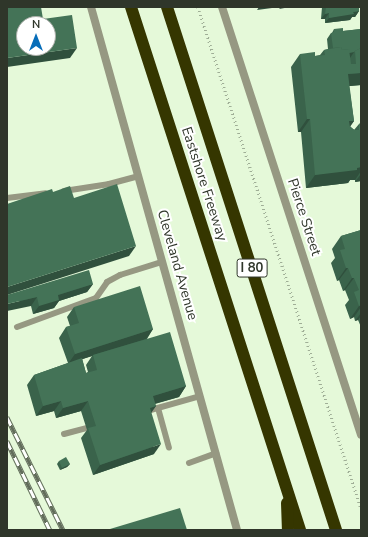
<!DOCTYPE html>
<html>
<head>
<meta charset="utf-8">
<style>
  body { margin:0 }
  #map { position:relative; width:368px; height:537px; overflow:hidden; background:#e5f9d9; font-family:"Nunito Sans",sans-serif }
  div>[style] { position:absolute }
  [style*='--x'] { left:calc(var(--x)*1px); top:calc(var(--y)*1px); width:calc(var(--w)*1px); rotate:calc(var(--a)*1deg) }
  .path>* { height:2.5px; margin-top:-1.25px; transform-origin:0; background:repeating-linear-gradient(90deg,#9fae96 0 1px,transparent 0 4px) }
  .service>* { height:6px; margin:-3px; padding:0 3px; transform-origin:3px; border-radius:3px; background:#969882 }
  .tertiary>* { height:8px; margin:-4px; padding:0 4px; transform-origin:4px; border-radius:4px; background:#969882 }
  .motorway>* { height:12px; margin:-6px; padding:0 6px; transform-origin:6px; border-radius:6px; background:#353600 }
  .rail>* { height:4.5px; margin-top:-2.25px; transform-origin:0; background:repeating-linear-gradient(90deg,#fff 0 9px,#626d5b 0 18px); box-sizing:border-box; border-block:1px solid #626d5b }
  .wall>* { inset:0; background:#3a634b }
  .shaded-wall>* { inset:0; background:#30503d }
  .building>* { inset:0; background:#447357 }
  span { translate:-50% -50%; white-space:nowrap; text-align:center; line-height:1.15; -webkit-text-stroke:4px #fff; paint-order:stroke }
  .shield-label span { padding:1px 3px; background:#fff; border:1px solid; border-radius:3px; -webkit-text-stroke-width:0 }
  .shield-label { font-size:13px; color:#2f362a; font-weight:700 }
  .street-label { font-size:14px; color:#2f362a }
  .frame { position:absolute; inset:0; border:8px solid #2f362a; pointer-events:none }
  .north { position:absolute; left:16px; top:16px; width:40px; height:40px; box-sizing:border-box; background:#fff; border:1px solid #acafaa; border-radius:50%; rotate:0deg; font-size:11px; font-weight:700; line-height:16px; text-align:center; color:#2f362a }
  .north::after { content:''; display:block; margin:auto; width:14px; height:18px; background:#076db9; clip-path:polygon(50% 0,100% 100%,50% 72%,0 100%) }
</style>
</head>
<body>
<div id="map">
  <div class="path">
    <i style="--x:198;--y:7;--w:527;--a:71.98"></i>
  </div>
  <div class="service">
    <i style="--x:64;--y:191;--w:46;--a:-8.8"></i>
    <i style="--x:109;--y:184;--w:30;--a:-15"></i>
    <i style="--x:7;--y:198;--w:39;--a:-7"></i>
    <i style="--x:17;--y:327;--w:84;--a:-20.2"></i>
    <i style="--x:96;--y:298;--w:19;--a:-55"></i>
    <i style="--x:107;--y:282;--w:15;--a:-28"></i>
    <i style="--x:120;--y:275;--w:44;--a:-17.2"></i>
    <i style="--x:158;--y:408;--w:41;--a:74.6"></i>
    <i style="--x:147;--y:411;--w:55;--a:-15.8"></i>
    <i style="--x:64;--y:434;--w:23;--a:-15"></i>
    <i style="--x:189;--y:463;--w:29;--a:-20"></i>
  </div>
  <div class="tertiary">
    <i style="--x:91;--y:7;--w:543;--a:74.4"></i>
    <i style="--x:222;--y:7;--w:450;--a:72"></i>
  </div>
  <div class="motorway">
    <i style="--x:131;--y:7;--w:550;--a:72.09"></i>
    <i style="--x:167;--y:7;--w:550;--a:72.09"></i>
    <i style="--x:287;--y:503;--w:27;--a:88"></i>
  </div>
  <div class="rail">
    <i style="--x:7;--y:417;--w:126;--a:63.6"></i>
    <i style="--x:7;--y:441;--w:99;--a:64.2"></i>
  </div>
  <div class="wall">
    <i style="clip-path:polygon(322px 7px,359px 7px,359px 11px,355px 17px,352px 17px,350px 20px,325px 23px,325px 19px,321px 19px)"></i>
    <i style="clip-path:polygon(334px 29px,343px 31px,361px 29px,361px 85px,349px 86px,354px 121px,350px 126px,354px 130px,359px 124px,361px 123px,361px 181px,355px 182px,355px 180px,350px 180px,348px 183px,306px 188px,301px 132px,298px 132px,291px 67px,300px 54px,315px 56px,320px 55px,324px 50px,328px 49px,327px 39px,331px 33px,332px 33px)"></i>
    <i style="clip-path:polygon(361px 230px,361px 327px,358px 320px,355px 321px,354px 317px,350px 319px,345px 305px,349px 300px,345px 290px,343px 291px,339px 280px,337px 281px,331px 263px,335px 258px,332px 249px,341px 236px)"></i>
    <i style="clip-path:polygon(93px 284px,87px 292px,59px 301px,54px 308px,33px 314px,31px 306px,7px 295px)"></i>
    <i style="clip-path:polygon(evenodd,74px 307px,153px 329px,147px 339px,186px 386px,179px 397px,155px 404px,156px 406px,151px 412px,154px 454px,93px 475px,81px 438px,87px 430px,81px 411px,56px 418px,54px 411px,36px 416px,27px 385px,34px 375px,68px 363px,59px 338px,66px 327px,70px 326px,67px 317px,74px 307px,92px 356px,86px 365px,88px 372px,86px 373px,82px 359px,92px 356px)"></i>
    <i style="clip-path:polygon(59px 461px,70px 464px,67px 467px,60px 470px,57px 464px)"></i>
  </div>
  <div class="shaded-wall">
    <i style="clip-path:polygon(259px 7px,273px 7px,272px 8px,257px 10px)"></i>
    <i style="clip-path:polygon(281px 7px,290px 7px,279px 9px)"></i>
    <i style="clip-path:polygon(359px 11px,355px 17px,352px 17px,350px 20px,325px 23px,329px 18px)"></i>
    <i style="clip-path:polygon(329px 13px,325px 19px,321px 19px,325px 14px)"></i>
    <i style="clip-path:polygon(77px 48px,70px 58px,7px 67px,7px 58px)"></i>
    <i style="clip-path:polygon(354px 52px,350px 58px,334px 55px)"></i>
    <i style="clip-path:polygon(361px 73px,361px 85px,339px 87px,348px 74px)"></i>
    <i style="clip-path:polygon(307px 119px,310px 119px,301px 132px,298px 132px)"></i>
    <i style="clip-path:polygon(349px 121px,354px 121px,345px 134px)"></i>
    <i style="clip-path:polygon(361px 167px,361px 171px,355px 180px,350px 180px,348px 183px,306px 188px,315px 175px)"></i>
    <i style="clip-path:polygon(361px 174px,361px 181px,355px 182px)"></i>
    <i style="clip-path:polygon(136px 246px,129px 256px,7px 295px,7px 287px)"></i>
    <i style="clip-path:polygon(346px 268px,348px 268px,339px 280px,337px 281px)"></i>
    <i style="clip-path:polygon(352px 278px,354px 278px,345px 290px,343px 291px)"></i>
    <i style="clip-path:polygon(93px 284px,87px 292px,59px 301px,54px 308px,33px 314px,39px 306px,58px 295px)"></i>
    <i style="clip-path:polygon(37px 297px,31px 306px,7px 311px,7px 304px)"></i>
    <i style="clip-path:polygon(361px 305px,361px 307px,354px 317px,350px 319px,359px 306px)"></i>
    <i style="clip-path:polygon(361px 313px,361px 316px,358px 320px,355px 321px)"></i>
    <i style="clip-path:polygon(153px 329px,146px 339px,93px 355px,92px 356px,68px 364px,75px 354px)"></i>
    <i style="clip-path:polygon(186px 386px,179px 397px,146px 406px,153px 396px)"></i>
    <i style="clip-path:polygon(61px 401px,54px 411px,36px 416px,43px 406px)"></i>
    <i style="clip-path:polygon(88px 401px,81px 411px,56px 418px,63px 408px)"></i>
    <i style="clip-path:polygon(156px 406px,149px 416px,150px 408px)"></i>
    <i style="clip-path:polygon(161px 444px,154px 454px,93px 475px,100px 465px)"></i>
    <i style="clip-path:polygon(70px 464px,67px 467px,60px 470px,62px 468px)"></i>
  </div>
  <div class="building">
    <i style="clip-path:polygon(evenodd,7px 7px,41px 7px,43px 19px,72px 15px,77px 48px,7px 58px,7px 7px,24px 24px,48px 24px,48px 48px,24px 48px,24px 24px)"></i>
    <i style="clip-path:polygon(326px 7px,359px 7px,359px 11px,353px 12px,354px 14px,329px 18px,329px 13px,325px 14px)"></i>
    <i style="clip-path:polygon(343px 28px,343px 31px,361px 29px,361px 48px,355px 51px,354px 52px,349px 53px,349px 49px,342px 50px,341px 47px,333px 48px,331px 33px,334px 32px,334px 29px)"></i>
    <i style="clip-path:polygon(341px 47px,342px 50px,349px 49px,351px 64px,356px 64px,355px 51px,361px 48px,361px 73px,348px 74px,354px 121px,349px 121px,350px 127px,355px 130px,359px 130px,359px 124px,361px 123px,361px 167px,357px 168px,357px 170px,315px 175px,310px 119px,307px 119px,300px 54px,315px 52px,315px 56px,325px 55px,324px 50px)"></i>
    <i style="clip-path:polygon(117px 184px,136px 246px,7px 287px,7px 204px,52px 189px,53px 192px,70px 186px,74px 198px)"></i>
    <i style="clip-path:polygon(361px 230px,361px 305px,359px 306px,354px 292px,359px 290px,354px 278px,352px 278px,348px 268px,346px 268px,340px 250px,345px 249px,341px 236px)"></i>
    <i style="clip-path:polygon(89px 270px,93px 284px,58px 295px,59px 300px,39px 306px,37px 297px,7px 304px,7px 295px)"></i>
    <i style="clip-path:polygon(140px 286px,153px 329px,75px 354px,66px 327px,79px 323px,74px 307px)"></i>
    <i style="clip-path:polygon(170px 332px,186px 386px,153px 396px,156px 406px,150px 408px,161px 444px,100px 465px,88px 428px,96px 426px,88px 401px,63px 408px,61px 401px,43px 406px,34px 375px,82px 358px,86px 373px,97px 370px,93px 355px)"></i>
    <i style="clip-path:polygon(66px 457px,70px 464px,62px 468px,59px 461px)"></i>
    <i style="clip-path:polygon(180px 508px,187px 530px,110px 530px,110px 529px)"></i>
  </div>
  <div class="shield-label">
    <span style="left:252px;top:268px">I 80</span>
  </div>
  <div class="street-label">
    <span style="left:204px;top:184px;rotate:72deg">Eastshore Freeway</span>
    <span style="left:304px;top:217px;rotate:72deg">Pierce Street</span>
    <span style="left:177px;top:265px;rotate:74deg">Cleveland Avenue</span>
  </div>
  <div class="frame"></div>
  <div class="north">N</div>
</div>
</body>
</html>
